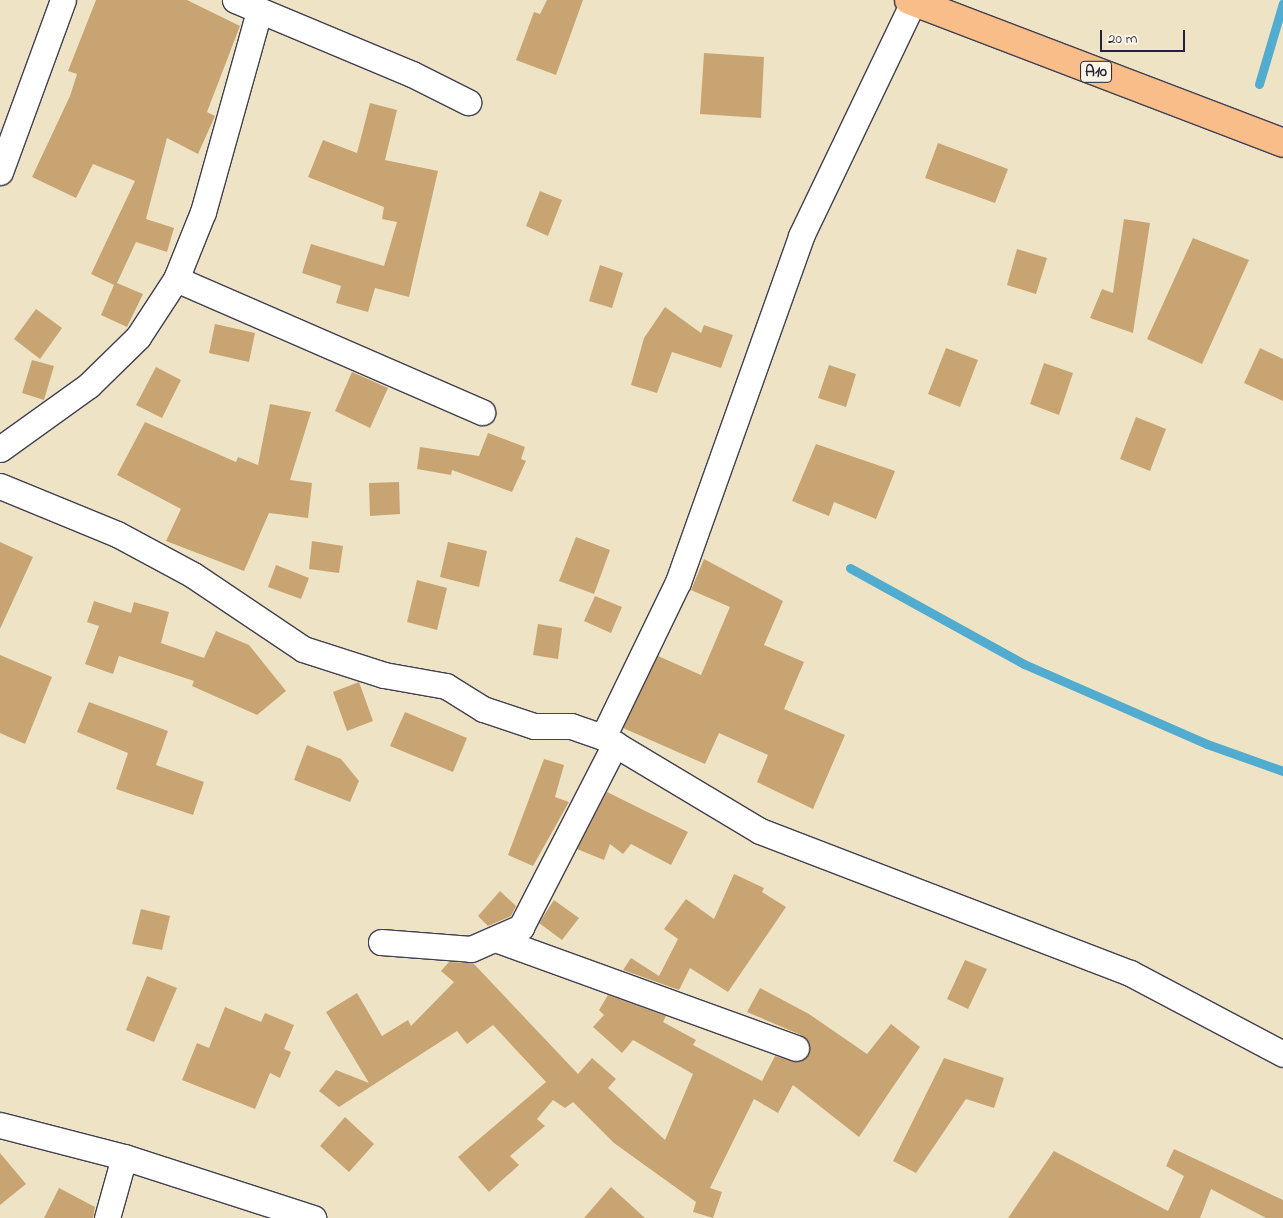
<!DOCTYPE html>
<html>
<head>
<meta charset="utf-8">
<style>
  body { margin:0 }
  #map { position:relative; width:1283px; height:1218px; overflow:hidden; background:#eee4c5; font-family:"Indie Flower",sans-serif }
  div>[style] { position:absolute }
  [style*='--x'] { left:calc(var(--x)*1px); top:calc(var(--y)*1px); width:calc(var(--w)*1px); rotate:calc(var(--a)*1deg) }
  .stream>* { height:9px; margin:-4.5px; padding:0 4.5px; transform-origin:4.5px; border-radius:4.5px; background:#51accf }
  .building>* { inset:0; background:#c9a473 }
  .roads { filter:drop-shadow(1px 0 #413f50) drop-shadow(-1px 0 #413f50) drop-shadow(0 1px #413f50) drop-shadow(0 -1px #413f50) }
  .minor>* { height:25px; margin:-12.5px; padding:0 12.5px; transform-origin:12.5px; border-radius:12.5px; background:#fff }
  .primary>* { height:28px; margin:-14px; padding:0 14px; transform-origin:14px; border-radius:14px; background:#f8bd89 }
  span { translate:-50% -50%; white-space:nowrap; text-align:center; line-height:1.15; -webkit-text-stroke:5px #fcf5e5; paint-order:stroke }
  .shield-label span { padding:1px 4px; background:#fcf5e5; border:1px solid; border-radius:4px; -webkit-text-stroke-width:0 }
  .shield-label { font-size:16px; color:#22223b; font-weight:700 }
  .scale { position:absolute; left:1100px; top:30px; width:85px; height:22px; box-sizing:border-box; border:2px solid #22223b; border-top:0; padding-left:6px; font-size:15px; line-height:18px; white-space:nowrap; color:#22223b; -webkit-text-stroke:4px #fcf5e5; paint-order:stroke }
</style>
</head>
<body>
<div id="map">
  <div class="stream">
    <i style="--x:1259;--y:84;--w:84;--a:-73.5"></i>
    <i style="--x:850;--y:568;--w:199;--a:28.9"></i>
    <i style="--x:1024;--y:664;--w:200;--a:23.6"></i>
    <i style="--x:1207;--y:744;--w:81;--a:19.6"></i>
  </div>
  <div class="building">
    <i style="clip-path:polygon(96px 0,187px 0,240px 26px,207px 112px,215px 116px,198px 154px,167px 138px,146px 219px,174px 228px,167px 252px,136px 242px,117px 283px,143px 294px,127px 327px,101px 315px,114px 285px,91px 274px,135px 181px,93px 164px,76px 198px,32px 177px,70px 96px,77px 74px,68px 71px)"></i>
    <i style="clip-path:polygon(547px 0,583px 0,556px 75px,516px 60px,534px 12px,540px 14px)"></i>
    <i style="clip-path:polygon(704px 53px,764px 57px,761px 118px,700px 114px)"></i>
    <i style="clip-path:polygon(370px 103px,397px 110px,385px 160px,438px 171px,409px 297px,375px 288px,368px 312px,336px 303px,341px 286px,302px 273px,311px 244px,384px 266px,397px 222px,382px 219px,384px 207px,308px 177px,323px 140px,357px 153px)"></i>
    <i style="clip-path:polygon(938px 143px,1008px 169px,995px 203px,925px 178px)"></i>
    <i style="clip-path:polygon(540px 191px,562px 200px,548px 236px,526px 226px)"></i>
    <i style="clip-path:polygon(1124px 219px,1150px 223px,1133px 333px,1090px 318px,1102px 289px,1113px 293px)"></i>
    <i style="clip-path:polygon(1193px 238px,1249px 260px,1202px 364px,1147px 339px)"></i>
    <i style="clip-path:polygon(1017px 249px,1047px 258px,1036px 294px,1007px 285px)"></i>
    <i style="clip-path:polygon(600px 265px,623px 273px,612px 308px,589px 301px)"></i>
    <i style="clip-path:polygon(665px 307px,701px 333px,704px 325px,733px 335px,721px 368px,672px 352px,657px 393px,631px 385px,644px 338px)"></i>
    <i style="clip-path:polygon(36px 309px,62px 328px,40px 359px,14px 339px)"></i>
    <i style="clip-path:polygon(215px 324px,255px 333px,249px 362px,209px 353px)"></i>
    <i style="clip-path:polygon(946px 348px,978px 360px,960px 407px,928px 394px)"></i>
    <i style="clip-path:polygon(1260px 348px,1283px 359px,1283px 401px,1244px 383px)"></i>
    <i style="clip-path:polygon(32px 360px,54px 366px,44px 400px,22px 393px)"></i>
    <i style="clip-path:polygon(1044px 363px,1073px 373px,1059px 415px,1030px 404px)"></i>
    <i style="clip-path:polygon(829px 365px,856px 374px,846px 407px,818px 398px)"></i>
    <i style="clip-path:polygon(156px 367px,181px 380px,162px 418px,136px 405px)"></i>
    <i style="clip-path:polygon(352px 372px,388px 388px,370px 428px,335px 411px)"></i>
    <i style="clip-path:polygon(270px 404px,311px 412px,290px 480px,312px 483px,308px 518px,269px 513px,244px 571px,166px 541px,181px 509px,117px 475px,145px 422px,236px 462px,238px 457px,258px 465px)"></i>
    <i style="clip-path:polygon(1136px 417px,1166px 429px,1150px 471px,1120px 459px)"></i>
    <i style="clip-path:polygon(488px 433px,525px 447px,521px 459px,526px 461px,512px 492px,452px 470px,451px 475px,417px 469px,420px 447px,479px 456px)"></i>
    <i style="clip-path:polygon(816px 444px,895px 471px,876px 519px,834px 502px,829px 516px,792px 501px)"></i>
    <i style="clip-path:polygon(399px 482px,400px 514px,370px 516px,369px 483px)"></i>
    <i style="clip-path:polygon(576px 537px,610px 550px,594px 594px,559px 581px)"></i>
    <i style="clip-path:polygon(312px 541px,343px 546px,339px 573px,309px 569px)"></i>
    <i style="clip-path:polygon(0 542px,33px 557px,0 629px)"></i>
    <i style="clip-path:polygon(448px 542px,487px 551px,479px 587px,440px 577px)"></i>
    <i style="clip-path:polygon(704px 559px,783px 601px,764px 645px,804px 662px,784px 709px,845px 735px,813px 809px,757px 782px,768px 755px,719px 733px,705px 764px,623px 728px,658px 656px,701px 675px,730px 607px,691px 590px)"></i>
    <i style="clip-path:polygon(276px 565px,309px 578px,301px 599px,268px 587px)"></i>
    <i style="clip-path:polygon(417px 580px,447px 588px,437px 630px,407px 622px)"></i>
    <i style="clip-path:polygon(595px 596px,622px 607px,611px 633px,584px 621px)"></i>
    <i style="clip-path:polygon(94px 601px,131px 613px,134px 602px,169px 612px,161px 643px,204px 658px,216px 631px,249px 645px,286px 691px,257px 715px,192px 686px,194px 681px,119px 656px,113px 674px,85px 664px,99px 626px,87px 622px)"></i>
    <i style="clip-path:polygon(538px 624px,562px 628px,558px 659px,533px 655px)"></i>
    <i style="clip-path:polygon(0 655px,52px 677px,25px 744px,0 733px)"></i>
    <i style="clip-path:polygon(359px 682px,373px 721px,347px 731px,333px 692px)"></i>
    <i style="clip-path:polygon(89px 702px,168px 731px,156px 765px,204px 782px,193px 815px,116px 789px,128px 753px,77px 732px)"></i>
    <i style="clip-path:polygon(405px 712px,467px 738px,453px 772px,390px 746px)"></i>
    <i style="clip-path:polygon(307px 745px,341px 759px,359px 781px,350px 802px,294px 780px)"></i>
    <i style="clip-path:polygon(544px 759px,564px 765px,555px 797px,569px 802px,533px 866px,508px 855px)"></i>
    <i style="clip-path:polygon(607px 792px,688px 832px,671px 865px,631px 844px,623px 854px,610px 844px,604px 860px,577px 849px)"></i>
    <i style="clip-path:polygon(734px 874px,764px 888px,762px 892px,786px 907px,728px 992px,690px 968px,679px 990px,623px 970px,631px 958px,659px 976px,678px 939px,664px 929px,686px 899px,714px 919px)"></i>
    <i style="clip-path:polygon(500px 891px,516px 906px,511px 916px,488px 926px,478px 916px)"></i>
    <i style="clip-path:polygon(554px 900px,579px 918px,562px 940px,539px 923px)"></i>
    <i style="clip-path:polygon(141px 909px,170px 916px,162px 950px,132px 944px)"></i>
    <i style="clip-path:polygon(965px 960px,987px 969px,968px 1009px,947px 999px)"></i>
    <i style="clip-path:polygon(449px 962px,473px 963px,578px 1074px,592px 1058px,616px 1079px,608px 1088px,665px 1140px,693px 1074px,633px 1040px,622px 1053px,593px 1027px,604px 1015px,599px 1010px,608px 995px,666px 1016px,663px 1022px,696px 1040px,693px 1045px,762px 1081px,775px 1056px,799px 1062px,810px 1046px,801px 1035px,747px 1012px,760px 988px,809px 1014px,867px 1054px,891px 1024px,920px 1047px,859px 1137px,793px 1085px,778px 1113px,754px 1099px,710px 1188px,722px 1192px,713px 1218px,693px 1212px,696px 1202px,614px 1143px,573px 1102px,565px 1108px,553px 1100px,537px 1119px,545px 1126px,510px 1156px,519px 1165px,489px 1192px,458px 1157px,546px 1082px,493px 1025px,467px 1044px,457px 1031px,339px 1107px,319px 1091px,336px 1070px,369px 1083px,326px 1012px,357px 993px,382px 1036px,408px 1020px,411px 1026px,454px 982px,441px 971px)"></i>
    <i style="clip-path:polygon(147px 976px,177px 988px,154px 1042px,126px 1030px)"></i>
    <i style="clip-path:polygon(225px 1007px,261px 1022px,265px 1013px,294px 1025px,284px 1049px,291px 1052px,280px 1078px,270px 1073px,255px 1109px,182px 1080px,197px 1043px,209px 1048px)"></i>
    <i style="clip-path:polygon(944px 1058px,1004px 1078px,994px 1108px,966px 1099px,916px 1173px,893px 1161px)"></i>
    <i style="clip-path:polygon(345px 1117px,374px 1144px,349px 1172px,320px 1146px)"></i>
    <i style="clip-path:polygon(1174px 1149px,1283px 1200px,1283px 1218px,1266px 1218px,1211px 1189px,1200px 1218px,1008px 1218px,1054px 1151px,1168px 1211px,1184px 1176px,1166px 1166px)"></i>
    <i style="clip-path:polygon(0 1153px,26px 1184px,0 1205px)"></i>
    <i style="clip-path:polygon(611px 1187px,645px 1218px,584px 1218px)"></i>
    <i style="clip-path:polygon(59px 1188px,95px 1207px,93px 1218px,44px 1218px)"></i>
  </div>
  <div class="roads">
    <div class="minor">
      <i style="--x:235;--y:0;--w:192;--a:22.7"></i>
      <i style="--x:412;--y:74;--w:63;--a:26.6"></i>
      <i style="--x:0;--y:172;--w:183;--a:-69.9"></i>
      <i style="--x:176;--y:279;--w:334;--a:23.5"></i>
      <i style="--x:0;--y:449;--w:110;--a:-35.7"></i>
      <i style="--x:89;--y:385;--w:69;--a:-44.4"></i>
      <i style="--x:138;--y:337;--w:69;--a:-56.8"></i>
      <i style="--x:176;--y:279;--w:72;--a:-68.1"></i>
      <i style="--x:203;--y:212;--w:208;--a:-74.4"></i>
      <i style="--x:0;--y:486;--w:126;--a:22.3"></i>
      <i style="--x:117;--y:534;--w:86;--a:28.3"></i>
      <i style="--x:193;--y:575;--w:133;--a:33.9"></i>
      <i style="--x:303;--y:649;--w:85;--a:17.8"></i>
      <i style="--x:384;--y:675;--w:63;--a:10.1"></i>
      <i style="--x:446;--y:686;--w:44;--a:31.9"></i>
      <i style="--x:483;--y:709;--w:54;--a:18.4"></i>
      <i style="--x:534;--y:726;--w:37;--a:0"></i>
      <i style="--x:571;--y:726;--w:34;--a:19"></i>
      <i style="--x:603;--y:737;--w:172;--a:-64.2"></i>
      <i style="--x:678;--y:582;--w:367;--a:-70.4"></i>
      <i style="--x:801;--y:236;--w:259;--a:-64.4"></i>
      <i style="--x:603;--y:737;--w:183;--a:30.9"></i>
      <i style="--x:760;--y:831;--w:396;--a:21"></i>
      <i style="--x:1130;--y:973;--w:173;--a:27.9"></i>
      <i style="--x:498;--y:940;--w:317;--a:19.9"></i>
      <i style="--x:381;--y:942;--w:90;--a:4.4"></i>
      <i style="--x:471;--y:949;--w:55;--a:-23.7"></i>
      <i style="--x:521;--y:927;--w:206;--a:-62.8"></i>
      <i style="--x:0;--y:1125;--w:128;--a:14.5"></i>
      <i style="--x:124;--y:1157;--w:199;--a:17.9"></i>
      <i style="--x:107;--y:1218;--w:63;--a:-74.4"></i>
    </div>
    <div class="primary">
      <i style="--x:909;--y:0;--w:400;--a:20.9"></i>
    </div>
  </div>
  <div class="shield-label">
    <span style="left:1096px;top:72px">A10</span>
  </div>
  <div class="scale">20 m</div>
</div>
</body>
</html>
